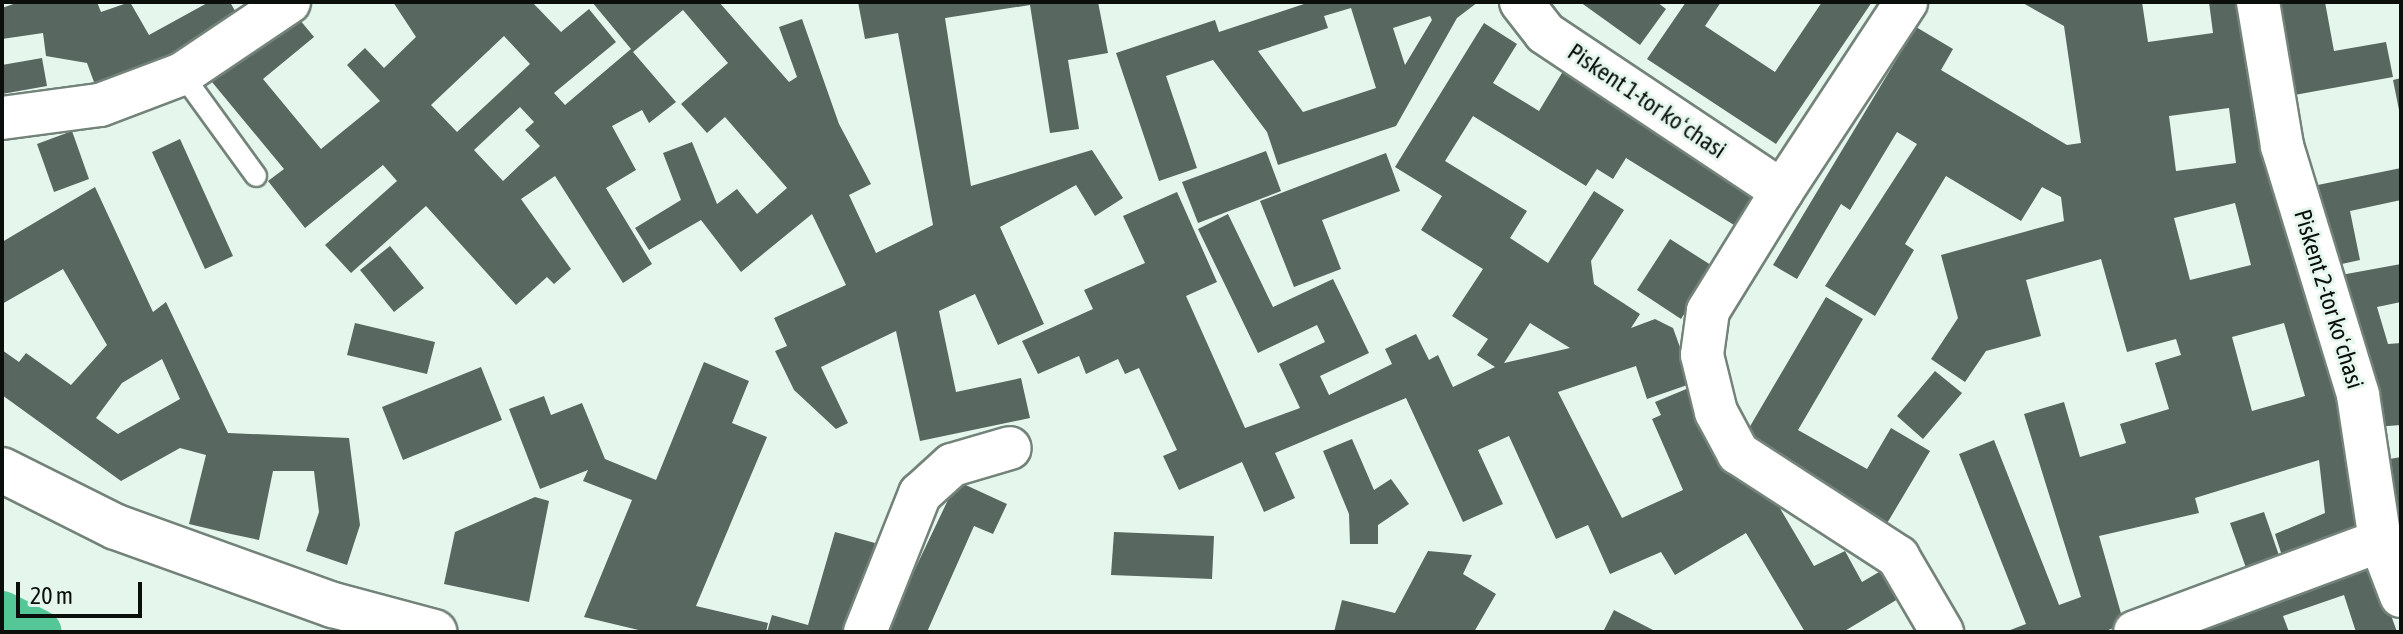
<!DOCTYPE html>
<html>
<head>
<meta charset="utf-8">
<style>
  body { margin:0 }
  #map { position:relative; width:2403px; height:634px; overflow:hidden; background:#e5f7ed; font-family:"Asap Condensed",sans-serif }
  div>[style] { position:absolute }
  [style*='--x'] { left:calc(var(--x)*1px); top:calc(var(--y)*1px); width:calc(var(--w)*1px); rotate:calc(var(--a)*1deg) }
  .canal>* { height:44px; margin:-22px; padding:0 22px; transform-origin:22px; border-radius:22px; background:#55c696 }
  .building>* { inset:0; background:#58675f }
  .roads { filter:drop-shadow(2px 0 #73837a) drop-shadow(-2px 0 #73837a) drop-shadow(0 2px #73837a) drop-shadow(0 -2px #73837a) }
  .service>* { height:20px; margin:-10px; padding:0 10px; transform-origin:10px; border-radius:10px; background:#fff }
  .minor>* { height:42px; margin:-21px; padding:0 21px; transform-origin:21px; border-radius:21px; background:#fff }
  .tertiary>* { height:44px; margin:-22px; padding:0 22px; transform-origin:22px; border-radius:22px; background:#fff }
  span { translate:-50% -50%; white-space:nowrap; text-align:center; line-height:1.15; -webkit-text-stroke:6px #e5f7ed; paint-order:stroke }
  .street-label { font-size:24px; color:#0a0f0c }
  .frame { position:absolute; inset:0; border:4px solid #0a0f0c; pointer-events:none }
  .scale { position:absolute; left:16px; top:582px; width:126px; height:36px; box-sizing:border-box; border:4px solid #0a0f0c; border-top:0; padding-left:10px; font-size:24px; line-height:28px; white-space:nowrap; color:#0a0f0c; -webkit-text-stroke:6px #e5f7ed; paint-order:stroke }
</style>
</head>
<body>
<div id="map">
  <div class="canal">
    <i style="--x:2;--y:613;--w:42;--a:26.6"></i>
  </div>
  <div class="building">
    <i style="clip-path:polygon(19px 2px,97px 2px,101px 12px,130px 2px,149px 35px,209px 2px,230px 2px,242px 23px,98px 93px,87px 63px,46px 56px,43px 33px,2px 39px,2px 8px)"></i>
    <i style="clip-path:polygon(evenodd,393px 2px,532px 2px,561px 32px,589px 9px,616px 42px,554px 93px,565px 105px,631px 49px,592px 2px,719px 2px,789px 82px,797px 77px,779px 27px,802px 19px,839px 124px,871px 184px,849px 195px,876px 253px,933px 225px,898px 33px,865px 39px,858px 2px,1098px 2px,1108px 53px,1068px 60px,1079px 129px,1050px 133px,1030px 5px,945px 18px,971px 186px,1092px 150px,1123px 198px,1095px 216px,1076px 185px,1000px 227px,1044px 324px,998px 345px,975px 294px,939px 311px,956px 392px,1021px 378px,1030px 418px,920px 441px,896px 331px,821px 367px,848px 423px,836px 429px,794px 390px,775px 351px,787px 346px,774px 318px,846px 285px,812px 214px,741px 272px,701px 220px,649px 250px,635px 228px,681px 200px,663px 153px,692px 142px,717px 204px,737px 189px,757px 214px,787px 188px,725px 117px,707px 133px,681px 104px,728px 63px,683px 10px,633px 52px,676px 102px,649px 123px,642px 110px,612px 126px,636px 170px,606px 188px,652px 264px,623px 283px,555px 176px,521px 199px,571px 269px,554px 284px,547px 277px,516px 305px,426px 206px,351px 273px,325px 245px,397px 181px,383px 165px,305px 228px,268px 181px,284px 169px,207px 76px,290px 8px,314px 37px,263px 79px,321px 149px,380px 101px,347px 65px,365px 48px,384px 68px,416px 37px,393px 2px,504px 36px,530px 64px,457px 132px,431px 105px,504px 36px,393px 2px,520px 107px,534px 122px,525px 130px,540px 146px,503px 181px,474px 150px,520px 107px)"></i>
    <i style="clip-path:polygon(evenodd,1310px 2px,1478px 2px,1457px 18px,1396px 126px,1278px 165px,1267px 132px,1213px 60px,1166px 76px,1197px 168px,1159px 181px,1116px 53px,1215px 20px,1219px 32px,1310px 2px,1351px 8px,1376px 88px,1303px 112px,1258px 51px,1328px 28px,1324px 16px,1351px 8px,1310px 2px,1430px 16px,1432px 20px,1405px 65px,1393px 28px,1430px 16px)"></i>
    <i style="clip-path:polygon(1580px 2px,1657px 2px,1666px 9px,1640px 45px)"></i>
    <i style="clip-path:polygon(1686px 2px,1721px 2px,1705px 26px,1775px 72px,1822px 2px,1872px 2px,1776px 144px,1647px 59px)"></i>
    <i style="clip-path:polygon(evenodd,2021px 2px,2142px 2px,2148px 42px,2213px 33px,2209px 2px,2248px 2px,2367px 519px,2342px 542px,2284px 562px,2275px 534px,2325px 513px,2319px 460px,2195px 498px,2199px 513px,2099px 536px,2124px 624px,2103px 632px,2005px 632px,2026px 624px,1959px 454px,1994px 440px,2059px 605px,2081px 597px,2024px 414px,2064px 402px,2080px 457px,2126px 443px,2120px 424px,2169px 409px,2155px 363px,2181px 355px,2176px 339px,2127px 352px,2101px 259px,2026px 280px,2041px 336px,1986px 351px,1965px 382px,1931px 359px,1958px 318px,1941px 255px,2064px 221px,2061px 197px,2042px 187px,2021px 221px,1946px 176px,1905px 244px,1914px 250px,1875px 316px,1825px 286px,1917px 144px,1897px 132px,1850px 210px,1841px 204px,1797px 279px,1773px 265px,1916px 27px,1953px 49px,1941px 70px,2067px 145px,2081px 143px,2064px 26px,2021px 2px,2229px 108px,2236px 163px,2176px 171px,2169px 116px,2229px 108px,2021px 2px,2235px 203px,2251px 265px,2190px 280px,2174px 218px,2235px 203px,2021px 2px,2284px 323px,2305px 396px,2252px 411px,2232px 337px,2284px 323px)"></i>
    <i style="clip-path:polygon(2271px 2px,2325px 2px,2334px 51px,2386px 42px,2393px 77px,2289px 96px)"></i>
    <i style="clip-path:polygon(evenodd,1484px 23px,1517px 44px,1493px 83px,1539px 111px,1565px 68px,1758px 187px,1734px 225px,1626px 158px,1613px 179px,1597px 169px,1586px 186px,1473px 116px,1445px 161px,1527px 211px,1510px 238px,1548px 263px,1594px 191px,1624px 210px,1591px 261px,1594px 284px,1640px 314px,1631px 328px,1655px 319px,1673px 328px,1693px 383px,1647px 399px,1636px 366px,1558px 392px,1622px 518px,1683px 490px,1652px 419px,1661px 415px,1655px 402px,1696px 385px,1739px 481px,1758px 471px,1814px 566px,1845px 551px,1862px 582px,1891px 565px,1908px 593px,1843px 632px,1805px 632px,1746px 533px,1675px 575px,1661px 552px,1610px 574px,1588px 525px,1556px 539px,1509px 436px,1478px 450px,1503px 504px,1463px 522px,1406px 398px,1275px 453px,1295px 498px,1264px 512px,1242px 462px,1179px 490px,1163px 456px,1177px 450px,1139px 368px,1125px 374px,1118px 359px,1086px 374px,1079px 356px,1038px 374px,1022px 341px,1093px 309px,1084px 290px,1145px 263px,1123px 216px,1177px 192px,1217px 282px,1186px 296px,1245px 428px,1300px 408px,1279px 364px,1325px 342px,1317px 325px,1258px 353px,1198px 229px,1228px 214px,1273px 307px,1333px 279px,1369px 353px,1320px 376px,1329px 395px,1392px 364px,1385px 349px,1416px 334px,1429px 360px,1438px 355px,1453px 387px,1495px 367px,1477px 355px,1488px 339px,1452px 316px,1483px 269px,1421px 230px,1442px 196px,1395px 167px,1484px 23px,1530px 323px,1570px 348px,1504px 363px,1530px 323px)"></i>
    <i style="clip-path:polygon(42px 58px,47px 86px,2px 94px,2px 65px)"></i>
    <i style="clip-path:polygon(2401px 78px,2401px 115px,2400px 115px,2393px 80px)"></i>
    <i style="clip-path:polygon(72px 131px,89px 179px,54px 192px,37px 144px)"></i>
    <i style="clip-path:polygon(180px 139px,233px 256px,205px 269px,152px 152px)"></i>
    <i style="clip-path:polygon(1266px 151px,1281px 191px,1198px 223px,1182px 182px)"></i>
    <i style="clip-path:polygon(1386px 153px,1400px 191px,1322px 220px,1341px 269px,1294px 287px,1260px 201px)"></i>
    <i style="clip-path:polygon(2401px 168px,2401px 200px,2350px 211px,2360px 260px,2319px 269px,2303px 188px)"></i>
    <i style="clip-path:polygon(evenodd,95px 187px,153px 312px,166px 302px,228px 433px,349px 438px,360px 525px,347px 565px,306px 551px,319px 512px,314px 471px,273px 471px,259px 540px,231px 534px,189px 524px,206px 455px,180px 448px,121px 481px,2px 395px,2px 350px,19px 362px,26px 353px,71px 385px,107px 345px,63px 269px,2px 304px,2px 242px,95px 187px,162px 359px,180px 399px,118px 434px,96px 418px,122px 383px,162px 359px)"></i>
    <i style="clip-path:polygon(1670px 239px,1714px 267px,1681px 319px,1637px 290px)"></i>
    <i style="clip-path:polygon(390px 246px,424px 288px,394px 312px,360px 270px)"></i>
    <i style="clip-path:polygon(2401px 264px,2401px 302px,2377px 307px,2388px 344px,2401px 343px,2401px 425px,2374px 427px,2330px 277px)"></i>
    <i style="clip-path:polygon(1826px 297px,1863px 319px,1798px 430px,1867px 469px,1891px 428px,1930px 451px,1886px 525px,1742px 440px)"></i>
    <i style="clip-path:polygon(355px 323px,435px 342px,427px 374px,347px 355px)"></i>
    <i style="clip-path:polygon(704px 362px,749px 381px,732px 423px,767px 437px,696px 606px,768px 623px,766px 632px,647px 632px,584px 617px,632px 500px,583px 481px,588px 470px,540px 489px,509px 409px,544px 396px,551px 415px,582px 403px,605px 459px,656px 480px)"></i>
    <i style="clip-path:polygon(481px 367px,502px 420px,403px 460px,382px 407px)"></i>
    <i style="clip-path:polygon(1935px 371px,1962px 393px,1923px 439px,1897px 416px)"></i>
    <i style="clip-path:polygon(1352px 439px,1374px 490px,1391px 479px,1409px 504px,1378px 525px,1378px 544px,1350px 544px,1349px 514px,1323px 451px)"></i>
    <i style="clip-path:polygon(2401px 457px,2401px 569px,2378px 461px)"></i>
    <i style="clip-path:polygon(957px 481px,1007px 504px,993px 534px,974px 526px,927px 632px,885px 632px)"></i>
    <i style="clip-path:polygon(535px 497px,549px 501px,529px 602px,444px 584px,455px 532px)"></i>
    <i style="clip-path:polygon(2264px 512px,2283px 567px,2250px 579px,2230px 523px)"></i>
    <i style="clip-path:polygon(835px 532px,875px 543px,849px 632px,767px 632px,772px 615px,808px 625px)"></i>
    <i style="clip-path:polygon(1114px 532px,1214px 536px,1212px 579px,1111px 575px)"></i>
    <i style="clip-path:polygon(1428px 551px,1472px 555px,1463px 574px,1496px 594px,1474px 632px,1334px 632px,1342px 600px,1395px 613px)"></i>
    <i style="clip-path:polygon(2368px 551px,2397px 632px,2356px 632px,2344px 595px,2283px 616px,2289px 632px,2182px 632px)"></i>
    <i style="clip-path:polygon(1614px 610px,1657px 632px,1603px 632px)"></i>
  </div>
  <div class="roads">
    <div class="service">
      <i style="--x:182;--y:74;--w:126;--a:54"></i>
    </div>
    <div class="minor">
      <i style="--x:1521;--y:2;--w:39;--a:52"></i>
      <i style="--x:1545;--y:33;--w:285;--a:33.7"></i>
      <i style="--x:1782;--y:191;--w:141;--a:121.7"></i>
      <i style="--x:1708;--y:311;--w:44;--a:97.8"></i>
      <i style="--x:1702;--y:355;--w:59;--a:76.2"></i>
      <i style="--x:1716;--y:412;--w:47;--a:61.8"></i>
      <i style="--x:1738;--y:453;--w:191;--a:33"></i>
      <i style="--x:1898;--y:557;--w:87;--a:59.6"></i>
      <i style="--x:2258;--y:2;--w:146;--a:80.5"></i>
      <i style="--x:2282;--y:146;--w:260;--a:73"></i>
      <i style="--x:2358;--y:395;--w:148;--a:81.4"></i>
      <i style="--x:2380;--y:541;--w:59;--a:69.1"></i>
      <i style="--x:2;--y:118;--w:99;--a:-7.6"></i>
      <i style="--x:100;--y:105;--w:88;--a:-20.7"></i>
      <i style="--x:182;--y:74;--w:129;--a:-33.9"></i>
      <i style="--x:1782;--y:191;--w:226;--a:-56.7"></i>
      <i style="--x:865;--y:632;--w:149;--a:-68.3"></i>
      <i style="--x:920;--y:494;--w:43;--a:-42.2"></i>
      <i style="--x:952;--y:465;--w:60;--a:-16.3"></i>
      <i style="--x:2135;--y:632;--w:261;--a:-20.4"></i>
    </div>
    <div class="tertiary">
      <i style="--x:2;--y:470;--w:127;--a:26.6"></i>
      <i style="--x:116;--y:527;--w:231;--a:19.8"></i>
      <i style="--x:333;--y:605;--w:105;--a:15"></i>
    </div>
  </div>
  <div class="street-label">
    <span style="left:1647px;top:101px;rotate:34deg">Piskent 1-tor koʻchasi</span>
    <span style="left:2329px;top:299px;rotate:73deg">Piskent 2-tor koʻchasi</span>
  </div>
  <div class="frame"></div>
  <div class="scale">20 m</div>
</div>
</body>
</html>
